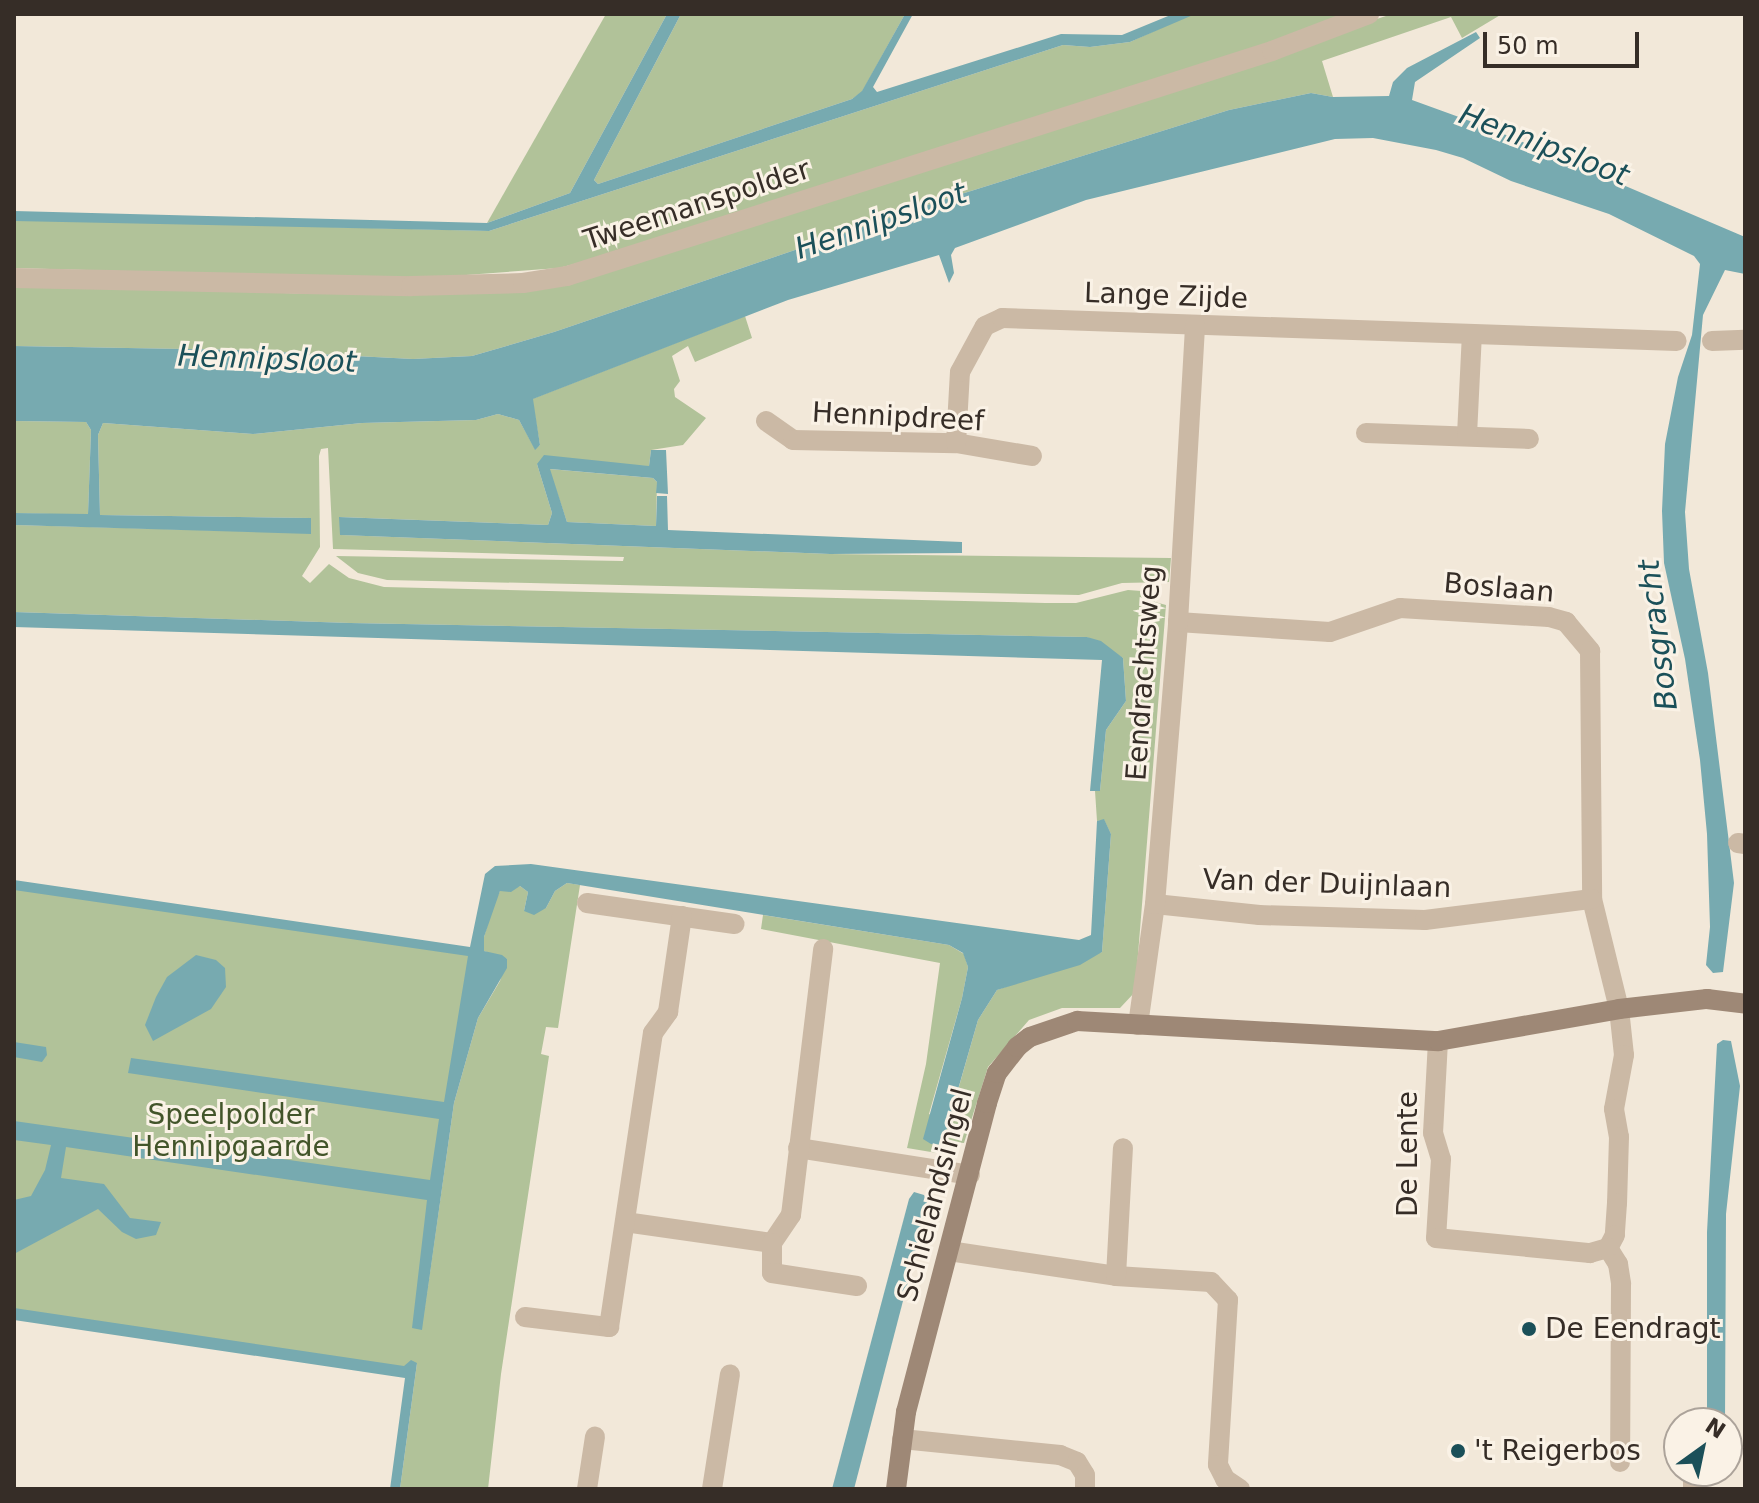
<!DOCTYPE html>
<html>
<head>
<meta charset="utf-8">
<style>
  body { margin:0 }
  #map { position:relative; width:1759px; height:1503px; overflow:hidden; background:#f2e8d9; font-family:"DejaVu Sans",sans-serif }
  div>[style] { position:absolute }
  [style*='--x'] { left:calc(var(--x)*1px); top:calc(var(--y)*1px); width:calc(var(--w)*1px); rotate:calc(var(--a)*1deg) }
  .green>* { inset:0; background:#b1c299 }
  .water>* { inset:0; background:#77aab0 }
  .street>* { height:20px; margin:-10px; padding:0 10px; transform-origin:10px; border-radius:10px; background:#cbb9a5 }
  .secondary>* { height:20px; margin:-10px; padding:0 10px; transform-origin:10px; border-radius:10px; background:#9e8876 }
  .dots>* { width:22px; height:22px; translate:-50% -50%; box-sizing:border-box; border:4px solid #faf2e6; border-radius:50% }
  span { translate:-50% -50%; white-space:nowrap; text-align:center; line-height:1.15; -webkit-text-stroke:6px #faf2e6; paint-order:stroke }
  .street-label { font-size:28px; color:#362d27 }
  .park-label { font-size:28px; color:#42552a }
  .poi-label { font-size:28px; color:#362d27 }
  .left { translate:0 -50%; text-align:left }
  .water-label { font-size:30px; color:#1b5059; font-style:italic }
  .frame { position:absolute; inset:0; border:16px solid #362d27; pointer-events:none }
  .north { position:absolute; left:1663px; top:1407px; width:80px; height:80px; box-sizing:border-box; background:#faf2e6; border:2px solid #aca39a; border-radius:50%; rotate:33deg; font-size:22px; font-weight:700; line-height:32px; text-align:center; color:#362d27 }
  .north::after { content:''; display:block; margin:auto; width:28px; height:36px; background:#1b5059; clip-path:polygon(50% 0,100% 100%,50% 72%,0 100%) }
  .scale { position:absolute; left:1483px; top:32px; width:156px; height:36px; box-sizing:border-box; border:4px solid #362d27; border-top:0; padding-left:10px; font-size:24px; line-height:28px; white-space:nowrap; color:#362d27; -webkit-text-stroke:6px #faf2e6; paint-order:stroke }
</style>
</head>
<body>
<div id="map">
  <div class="green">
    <i style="clip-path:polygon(606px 14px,667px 14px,570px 193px,487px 223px)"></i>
    <i style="clip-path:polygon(681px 14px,905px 14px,862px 92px,852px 99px,598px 184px,594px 180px)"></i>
    <i style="clip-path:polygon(1192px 14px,1345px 14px,1290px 36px,638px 247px,559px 268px,412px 279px,14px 268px,14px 219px,489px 231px,1063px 45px,1090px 47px,1130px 42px)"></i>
    <i style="clip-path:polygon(1392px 14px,1502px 14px,1462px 38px,1451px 17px,1322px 61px,1333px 97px,1311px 93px,1229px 110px,939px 201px,554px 332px,472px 356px,413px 359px,241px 350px,14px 346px,14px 286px,323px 294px,640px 262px)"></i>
    <i style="clip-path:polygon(745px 316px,752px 338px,695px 362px,688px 346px,672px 356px,680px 381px,674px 389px,675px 397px,706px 418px,683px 445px,651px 450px,649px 466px,537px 464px,552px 513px,548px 525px,340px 517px,341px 535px,830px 554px,1171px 558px,1169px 582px,1122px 583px,1079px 595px,387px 580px,358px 573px,336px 556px,623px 561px,624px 557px,333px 549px,328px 448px,321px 449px,319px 456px,320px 547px,302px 576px,310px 583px,329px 564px,349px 578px,384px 587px,1045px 603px,1076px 603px,1128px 590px,1155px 592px,1155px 602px,1166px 605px,1135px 992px,1120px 1008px,1062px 1008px,1029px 1020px,988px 1067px,964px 1143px,948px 1142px,943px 1154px,907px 1148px,926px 1064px,940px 963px,761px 929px,763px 915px,949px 945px,964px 954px,968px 967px,962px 998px,929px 1114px,948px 1125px,978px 1020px,997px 990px,1102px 952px,1111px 834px,1104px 820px,1097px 821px,1095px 791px,1100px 791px,1106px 730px,1126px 701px,1123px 658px,1087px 637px,350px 623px,14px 612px,14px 525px,311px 533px,311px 518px,100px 515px,98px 435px,103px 423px,253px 434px,362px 423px,476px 420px,498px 414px,519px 420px,535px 449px,540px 445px,532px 399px)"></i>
    <i style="clip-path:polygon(14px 421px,86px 422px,91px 430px,88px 515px,14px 513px)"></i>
    <i style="clip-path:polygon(549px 469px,653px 478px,657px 482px,656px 526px,567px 522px)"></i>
    <i style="clip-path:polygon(567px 883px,580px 885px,558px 1028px,546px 1027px,541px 1054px,549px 1056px,501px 1374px,488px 1489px,400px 1489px,417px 1363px,410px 1375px,14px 1315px,14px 884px,474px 951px,422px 1329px,454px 1103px,478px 1018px,500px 981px,507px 959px,484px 951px,484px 937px,494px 903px,500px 891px,520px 886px,528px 892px,524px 911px,546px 908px,555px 891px)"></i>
  </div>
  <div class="water">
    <i style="clip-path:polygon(667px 14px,681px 14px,594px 180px,598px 184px,852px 99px,862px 91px,905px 14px,913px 14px,873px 87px,877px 92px,1061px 34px,1122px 35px,1173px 14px,1193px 15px,1130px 42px,1090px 47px,1063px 45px,489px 231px,14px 221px,14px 211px,487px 223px,570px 193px)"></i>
    <i style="clip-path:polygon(1476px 32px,1480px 38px,1415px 82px,1412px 100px,1492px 129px,1745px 237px,1745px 274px,1725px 270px,1703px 315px,1685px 512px,1689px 569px,1708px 673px,1734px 883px,1723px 972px,1713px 973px,1706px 965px,1710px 927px,1707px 834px,1700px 760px,1685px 659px,1664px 563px,1662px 511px,1665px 444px,1678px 377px,1692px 335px,1700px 264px,1694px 256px,1609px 214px,1511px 181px,1463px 158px,1436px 150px,1373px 138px,1335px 139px,1086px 200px,955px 248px,951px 255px,954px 273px,949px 283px,939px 255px,788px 300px,533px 399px,540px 445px,535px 450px,519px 420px,498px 414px,476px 420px,362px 423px,253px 434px,103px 423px,98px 435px,100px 515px,311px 518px,311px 534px,14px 525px,14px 513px,88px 514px,91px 430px,86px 422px,14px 421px,14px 346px,241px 350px,413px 359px,472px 356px,554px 332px,939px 201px,1229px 110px,1311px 93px,1333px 97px,1389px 96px,1393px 82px,1407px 68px)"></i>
    <i style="clip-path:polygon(651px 450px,666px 450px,668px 494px,656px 493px,657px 482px,653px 478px,550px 469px,567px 522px,656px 526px,657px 496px,667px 496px,668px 530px,962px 542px,962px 553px,830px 554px,340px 535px,339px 517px,548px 525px,552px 513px,537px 464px,544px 455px,649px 466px)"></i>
    <i style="clip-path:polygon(14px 612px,350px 623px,1087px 637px,1101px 641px,1123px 658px,1126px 701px,1106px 730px,1100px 791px,1090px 791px,1102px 660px,14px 627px)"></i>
    <i style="clip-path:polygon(1104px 819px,1111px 834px,1102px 952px,1080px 965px,997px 990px,978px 1020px,942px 1145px,931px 1144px,923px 1139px,962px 998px,968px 967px,963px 953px,949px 945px,567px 883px,555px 891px,546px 908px,534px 915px,524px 911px,528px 892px,520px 886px,511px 892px,500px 891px,484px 937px,484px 951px,502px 955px,507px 959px,507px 968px,478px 1018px,454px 1103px,422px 1330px,412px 1328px,427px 1200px,66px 1147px,61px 1178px,104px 1184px,130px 1218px,161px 1222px,156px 1235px,136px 1239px,122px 1232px,98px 1209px,14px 1254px,14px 1200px,31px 1196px,45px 1170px,51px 1145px,14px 1140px,14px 1121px,430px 1180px,439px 1119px,128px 1073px,131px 1058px,444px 1102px,468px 956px,14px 890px,14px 880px,470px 947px,485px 874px,495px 866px,531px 864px,1079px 940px,1091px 935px,1097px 821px)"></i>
    <i style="clip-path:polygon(196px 955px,216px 960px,225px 968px,226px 987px,211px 1009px,153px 1041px,145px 1025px,156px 997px,167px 977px)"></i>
    <i style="clip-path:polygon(1723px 1040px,1731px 1041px,1740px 1086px,1726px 1214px,1725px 1423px,1707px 1423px,1707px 1232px,1717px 1044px)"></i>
    <i style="clip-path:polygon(14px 1042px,46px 1047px,47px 1055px,42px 1062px,14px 1057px)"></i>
    <i style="clip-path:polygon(914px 1192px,924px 1195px,928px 1205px,854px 1489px,832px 1489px,909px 1199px)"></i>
    <i style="clip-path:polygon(14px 1308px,404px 1366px,411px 1360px,417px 1363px,400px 1489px,390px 1489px,405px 1378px,14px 1320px)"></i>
  </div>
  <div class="street">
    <i style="--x:14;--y:278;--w:397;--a:1.2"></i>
    <i style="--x:411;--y:286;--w:112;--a:-1.5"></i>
    <i style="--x:523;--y:283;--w:45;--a:-9"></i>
    <i style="--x:567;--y:276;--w:740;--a:-17.7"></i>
    <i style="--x:1272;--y:51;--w:104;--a:-20.9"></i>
    <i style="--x:1712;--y:341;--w:33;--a:-2"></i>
    <i style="--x:766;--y:421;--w:33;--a:35"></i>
    <i style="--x:793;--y:440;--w:163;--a:1.1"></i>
    <i style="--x:956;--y:443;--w:77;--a:9.7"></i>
    <i style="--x:1366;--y:433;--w:163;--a:2.1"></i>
    <i style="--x:1467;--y:435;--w:101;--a:-87.2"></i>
    <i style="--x:956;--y:443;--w:71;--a:-86.8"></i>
    <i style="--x:960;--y:372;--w:52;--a:-61.5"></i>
    <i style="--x:985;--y:326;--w:19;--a:-25"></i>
    <i style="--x:1002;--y:318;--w:675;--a:1.95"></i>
    <i style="--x:1178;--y:622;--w:152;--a:3.8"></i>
    <i style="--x:1330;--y:632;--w:74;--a:-18.9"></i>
    <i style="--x:1400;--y:608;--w:149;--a:3.5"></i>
    <i style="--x:1549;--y:617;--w:18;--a:16"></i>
    <i style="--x:1566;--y:622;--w:38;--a:50"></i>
    <i style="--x:1590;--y:651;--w:248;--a:89.5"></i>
    <i style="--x:1592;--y:899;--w:113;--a:76.2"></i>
    <i style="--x:1619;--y:1009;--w:46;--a:83.8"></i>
    <i style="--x:1624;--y:1055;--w:55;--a:100.5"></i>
    <i style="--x:1614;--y:1109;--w:28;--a:80"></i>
    <i style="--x:1619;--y:1137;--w:66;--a:91.7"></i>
    <i style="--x:1617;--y:1203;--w:32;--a:94"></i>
    <i style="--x:1615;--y:1235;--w:15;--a:118"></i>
    <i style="--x:1738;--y:843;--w:7;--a:8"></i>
    <i style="--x:587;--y:903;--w:149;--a:8.1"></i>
    <i style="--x:1155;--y:904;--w:105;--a:6"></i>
    <i style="--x:1259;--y:915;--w:166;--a:1.7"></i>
    <i style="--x:1425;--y:920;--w:168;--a:-7.2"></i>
    <i style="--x:1138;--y:1025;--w:122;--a:-82"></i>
    <i style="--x:1155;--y:904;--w:283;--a:-85.3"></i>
    <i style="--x:1178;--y:622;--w:297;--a:-86.7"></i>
    <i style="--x:1438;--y:1041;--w:92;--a:93.1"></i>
    <i style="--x:1433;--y:1133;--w:27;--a:73"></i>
    <i style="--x:1441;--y:1159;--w:79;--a:93.6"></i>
    <i style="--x:1436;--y:1238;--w:155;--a:5.6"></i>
    <i style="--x:1590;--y:1253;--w:19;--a:-16"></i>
    <i style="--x:798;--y:1148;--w:174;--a:8.9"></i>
    <i style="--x:625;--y:1222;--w:148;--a:8.1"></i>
    <i style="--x:772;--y:1243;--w:34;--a:-56"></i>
    <i style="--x:791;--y:1215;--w:268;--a:-83.1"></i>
    <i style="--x:772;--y:1243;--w:30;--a:90"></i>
    <i style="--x:772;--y:1273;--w:86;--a:8.7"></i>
    <i style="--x:1608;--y:1248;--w:19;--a:58"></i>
    <i style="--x:1618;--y:1264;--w:20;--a:81"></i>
    <i style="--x:1621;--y:1284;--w:178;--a:90.3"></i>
    <i style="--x:949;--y:1251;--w:169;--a:8.5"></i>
    <i style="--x:1116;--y:1276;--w:95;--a:3.6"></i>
    <i style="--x:1211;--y:1282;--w:25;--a:47"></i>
    <i style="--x:1228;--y:1300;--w:165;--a:93.5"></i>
    <i style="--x:1218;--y:1465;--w:16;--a:63"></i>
    <i style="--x:1225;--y:1479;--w:18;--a:34"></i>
    <i style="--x:1116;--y:1276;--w:128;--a:-86.9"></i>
    <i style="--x:525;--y:1317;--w:85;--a:6.8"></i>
    <i style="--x:609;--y:1327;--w:297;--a:-81.5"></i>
    <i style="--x:653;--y:1033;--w:26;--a:-54"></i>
    <i style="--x:668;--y:1012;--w:97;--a:-81.7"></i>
    <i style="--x:902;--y:1439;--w:159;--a:5.8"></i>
    <i style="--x:1060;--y:1455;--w:18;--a:22"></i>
    <i style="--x:1077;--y:1462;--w:15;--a:58"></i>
    <i style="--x:1085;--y:1475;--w:14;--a:90"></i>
    <i style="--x:1693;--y:1471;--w:18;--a:90"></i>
    <i style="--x:587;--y:1489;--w:53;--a:-81.3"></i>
    <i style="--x:712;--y:1489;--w:116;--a:-81.1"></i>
  </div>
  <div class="secondary">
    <i style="--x:896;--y:1489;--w:78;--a:-82.6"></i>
    <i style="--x:906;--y:1412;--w:319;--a:-75.3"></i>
    <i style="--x:987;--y:1103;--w:32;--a:-72"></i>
    <i style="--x:997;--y:1073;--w:33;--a:-52"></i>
    <i style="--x:1017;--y:1047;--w:16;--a:-38"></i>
    <i style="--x:1030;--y:1037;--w:50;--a:-18.8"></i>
    <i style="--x:1077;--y:1021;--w:362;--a:3.2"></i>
    <i style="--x:1438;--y:1041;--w:184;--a:-10"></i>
    <i style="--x:1619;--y:1009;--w:89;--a:-6.5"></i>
    <i style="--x:1707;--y:999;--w:38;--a:7"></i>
  </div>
  <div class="dots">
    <i style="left:1529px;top:1329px;background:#1b5059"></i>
    <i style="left:1458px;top:1451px;background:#1b5059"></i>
  </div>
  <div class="street-label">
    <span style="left:697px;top:205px;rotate:-18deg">Tweemanspolder</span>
    <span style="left:1166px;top:296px;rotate:2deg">Lange Zijde</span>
    <span style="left:898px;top:417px;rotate:3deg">Hennipdreef</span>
    <span style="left:1499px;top:588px;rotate:5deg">Boslaan</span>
    <span style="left:1144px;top:673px;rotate:-86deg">Eendrachtsweg</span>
    <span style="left:1327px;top:884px;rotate:2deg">Van der Duijnlaan</span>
    <span style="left:1408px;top:1154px;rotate:-90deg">De Lente</span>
    <span style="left:935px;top:1195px;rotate:-75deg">Schielandsingel</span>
  </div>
  <div class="park-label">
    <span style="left:231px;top:1131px">Speelpolder<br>Hennipgaarde</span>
  </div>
  <div class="poi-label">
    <span class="left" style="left:1545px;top:1329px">De Eendragt</span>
    <span class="left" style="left:1474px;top:1451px">'t Reigerbos</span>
  </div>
  <div class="water-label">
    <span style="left:1544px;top:145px;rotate:21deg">Hennipsloot</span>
    <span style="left:881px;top:221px;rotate:-19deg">Hennipsloot</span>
    <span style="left:267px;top:359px;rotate:2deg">Hennipsloot</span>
    <span style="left:1658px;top:635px;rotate:-97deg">Bosgracht</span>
  </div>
  <div class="frame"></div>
  <div class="north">N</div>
  <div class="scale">50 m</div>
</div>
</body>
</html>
